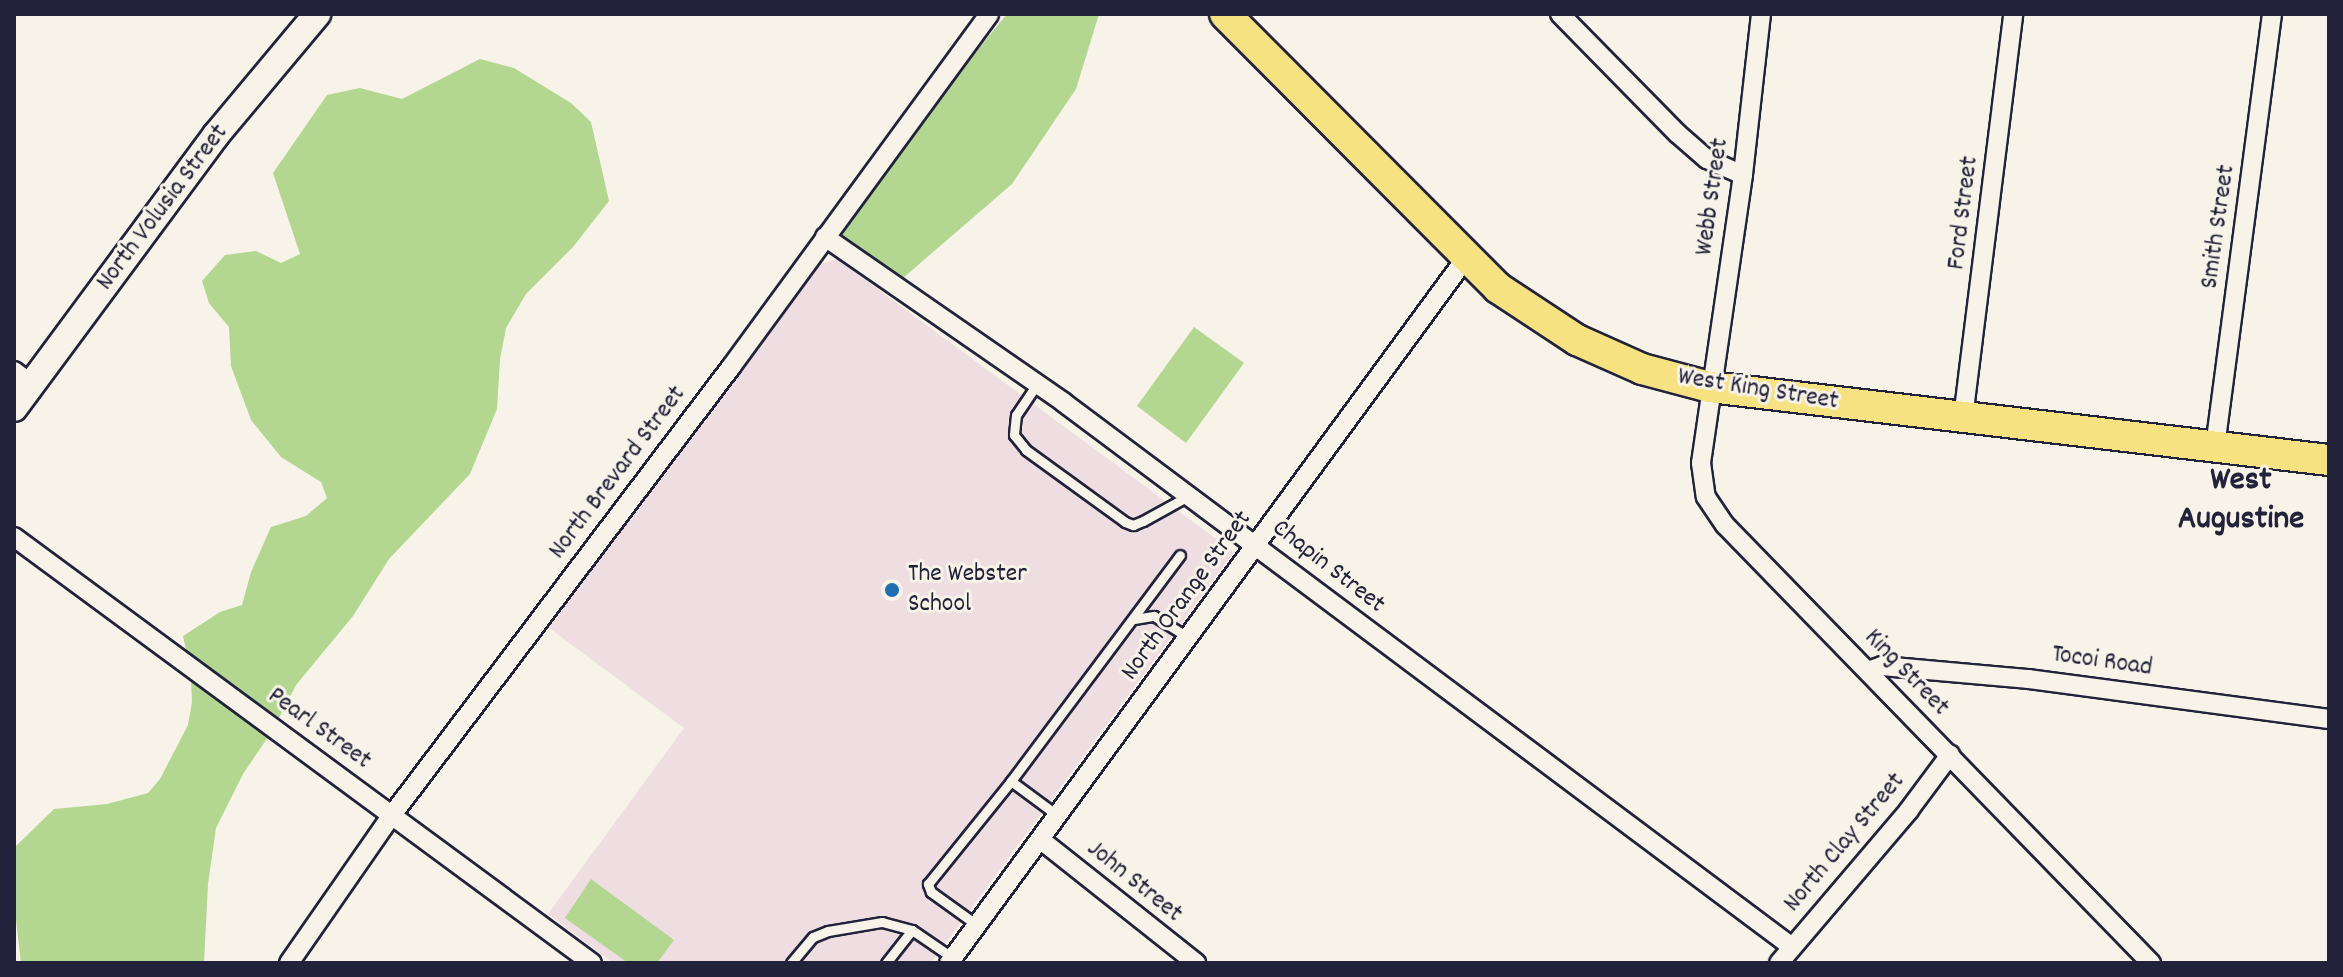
<!DOCTYPE html>
<html>
<head>
<meta charset="utf-8">
<style>
  body { margin:0 }
  #map { position:relative; width:2343px; height:977px; overflow:hidden; background:#f7f3e8; font-family:Dekko,sans-serif }
  div>[style] { position:absolute }
  [style*='--x'] { left:calc(var(--x)*1px); top:calc(var(--y)*1px); width:calc(var(--w)*1px); rotate:calc(var(--a)*1deg) }
  .built>* { inset:0; background:#efdee1 }
  .green>* { inset:0; background:#b3d691 }
  .roads { filter:drop-shadow(2px 0 #22223b) drop-shadow(-2px 0 #22223b) drop-shadow(0 2px #22223b) drop-shadow(0 -2px #22223b) }
  .service>* { height:9px; margin:-4.5px; padding:0 4.5px; transform-origin:4.5px; border-radius:4.5px; background:#f7f3e8 }
  .minor>* { height:18px; margin:-9px; padding:0 9px; transform-origin:9px; border-radius:9px; background:#f7f3e8 }
  .secondary>* { height:26px; margin:-13px; padding:0 13px; transform-origin:13px; border-radius:13px; background:#f7f3e8 }
  .primary>* { height:30px; margin:-15px; padding:0 15px; transform-origin:15px; border-radius:15px; background:#f6e281 }
  .dots>* { width:22px; height:22px; translate:-50% -50%; box-sizing:border-box; border:4px solid #f7f3e8; border-radius:50% }
  span { translate:-50% -50%; white-space:nowrap; text-align:center; line-height:1.15; -webkit-text-stroke:6px #f7f3e8; paint-order:stroke }
  .street-label { font-size:26px; color:#22223b }
  .poi-label { font-size:26px; color:#22223b }
  .left { translate:0 -50%; text-align:left }
  .district-label { font-size:34px; color:#22223b; font-weight:700 }
  .frame { position:absolute; inset:0; border:16px solid #22223b; pointer-events:none }
</style>
</head>
<body>
<div id="map">
  <div class="built">
    <i style="clip-path:polygon(837px 259px,1234px 552px,931px 963px,613px 963px,548px 914px,684px 728px,549px 628px,817px 265px)"></i>
  </div>
  <div class="green">
    <i style="clip-path:polygon(1007px 14px,1099px 14px,1076px 89px,1012px 184px,903px 278px,839px 233px,937px 99px)"></i>
    <i style="clip-path:polygon(480px 59px,514px 68px,571px 103px,591px 122px,609px 201px,573px 247px,526px 294px,506px 328px,500px 359px,497px 409px,470px 474px,389px 559px,353px 616px,296px 685px,279px 718px,186px 650px,183px 636px,220px 612px,242px 605px,251px 572px,271px 527px,306px 516px,327px 498px,321px 482px,281px 457px,251px 420px,231px 366px,229px 327px,209px 303px,202px 281px,225px 255px,256px 251px,281px 263px,300px 254px,273px 173px,327px 95px,360px 88px,402px 99px)"></i>
    <i style="clip-path:polygon(1194px 327px,1244px 363px,1186px 443px,1137px 406px)"></i>
    <i style="clip-path:polygon(191px 680px,268px 737px,243px 774px,216px 828px,208px 884px,204px 963px,21px 963px,14px 903px,15px 847px,54px 809px,107px 804px,148px 793px,160px 779px,188px 725px,192px 702px)"></i>
    <i style="clip-path:polygon(591px 879px,674px 940px,657px 963px,628px 963px,565px 918px)"></i>
  </div>
  <div class="roads">
    <div class="service">
      <i style="--x:1037;--y:384;--w:37;--a:124"></i>
      <i style="--x:1016;--y:415;--w:20;--a:96"></i>
      <i style="--x:1014;--y:435;--w:19;--a:51"></i>
      <i style="--x:1026;--y:450;--w:122;--a:36"></i>
      <i style="--x:1125;--y:522;--w:9;--a:21"></i>
      <i style="--x:1133;--y:525;--w:11;--a:-22"></i>
      <i style="--x:1143;--y:521;--w:54;--a:-29"></i>
      <i style="--x:1134;--y:619;--w:20;--a:-9"></i>
      <i style="--x:1154;--y:616;--w:40;--a:32"></i>
      <i style="--x:1011;--y:781;--w:57;--a:36.5"></i>
      <i style="--x:977;--y:925;--w:57;--a:-144.3"></i>
      <i style="--x:931;--y:892;--w:9;--a:-111"></i>
      <i style="--x:928;--y:884;--w:132;--a:-51.1"></i>
      <i style="--x:1011;--y:781;--w:282;--a:-53.2"></i>
      <i style="--x:791;--y:963;--w:34;--a:-50"></i>
      <i style="--x:813;--y:937;--w:16;--a:-22"></i>
      <i style="--x:828;--y:931;--w:55;--a:-9.5"></i>
      <i style="--x:882;--y:922;--w:31;--a:15"></i>
      <i style="--x:912;--y:930;--w:50;--a:34.3"></i>
      <i style="--x:886;--y:963;--w:42;--a:-51.8"></i>
    </div>
    <div class="minor">
      <i style="--x:1560;--y:14;--w:168;--a:45.5"></i>
      <i style="--x:1678;--y:134;--w:38;--a:41"></i>
      <i style="--x:1707;--y:159;--w:39;--a:24"></i>
      <i style="--x:1761;--y:14;--w:162;--a:96.4"></i>
      <i style="--x:1743;--y:175;--w:291;--a:98.3"></i>
      <i style="--x:1701;--y:463;--w:34;--a:82"></i>
      <i style="--x:1706;--y:497;--w:34;--a:56"></i>
      <i style="--x:1725;--y:525;--w:611;--a:45.8"></i>
      <i style="--x:825;--y:237;--w:290;--a:34.7"></i>
      <i style="--x:1063;--y:402;--w:910;--a:36.78"></i>
      <i style="--x:14;--y:371;--w:21;--a:37"></i>
      <i style="--x:1963;--y:418;--w:407;--a:-82.9"></i>
      <i style="--x:2215;--y:447;--w:437;--a:-82.5"></i>
      <i style="--x:14;--y:537;--w:718;--a:36.39"></i>
      <i style="--x:1868;--y:671;--w:15;--a:-20"></i>
      <i style="--x:1882;--y:666;--w:148;--a:5.1"></i>
      <i style="--x:2029;--y:679;--w:303;--a:7.6"></i>
      <i style="--x:1041;--y:840;--w:198;--a:38.4"></i>
      <i style="--x:289;--y:963;--w:180;--a:-55.2"></i>
      <i style="--x:392;--y:815;--w:562;--a:-52.89"></i>
      <i style="--x:731;--y:367;--w:437;--a:-53.8"></i>
      <i style="--x:949;--y:963;--w:874;--a:-53.75"></i>
      <i style="--x:1779;--y:963;--w:201;--a:-49.6"></i>
      <i style="--x:1909;--y:810;--w:69;--a:-53.3"></i>
    </div>
    <div class="secondary">
      <i style="--x:14;--y:408;--w:340;--a:-53.5"></i>
      <i style="--x:216;--y:135;--w:158;--a:-50.1"></i>
    </div>
    <div class="primary">
      <i style="--x:1225;--y:14;--w:387;--a:45.1"></i>
      <i style="--x:1498;--y:288;--w:95;--a:33.4"></i>
      <i style="--x:1577;--y:340;--w:71;--a:24"></i>
      <i style="--x:1642;--y:369;--w:70;--a:14.8"></i>
      <i style="--x:1710;--y:387;--w:623;--a:6.73"></i>
    </div>
  </div>
  <div class="dots">
    <i style="left:892px;top:590px;background:#1f6fb2"></i>
  </div>
  <div class="street-label">
    <span style="left:1713px;top:197px;rotate:-82deg">Webb Street</span>
    <span style="left:163px;top:208px;rotate:-53deg">North Volusia Street</span>
    <span style="left:1964px;top:213px;rotate:-83deg">Ford Street</span>
    <span style="left:2219px;top:227px;rotate:-82deg">Smith Street</span>
    <span style="left:1758px;top:390px;rotate:9deg">West King Street</span>
    <span style="left:618px;top:473px;rotate:-53deg">North Brevard Street</span>
    <span style="left:1328px;top:567px;rotate:38deg">Chapin Street</span>
    <span style="left:1187px;top:596px;rotate:-54deg">North Orange Street</span>
    <span style="left:2102px;top:662px;rotate:8deg">Tocoi Road</span>
    <span style="left:1906px;top:673px;rotate:46deg">King Street</span>
    <span style="left:319px;top:729px;rotate:36deg">Pearl Street</span>
    <span style="left:1845px;top:843px;rotate:-50deg">North Clay Street</span>
    <span style="left:1134px;top:882px;rotate:39deg">John Street</span>
  </div>
  <div class="poi-label">
    <span class="left" style="left:908px;top:590px">The Webster<br>School</span>
  </div>
  <div class="district-label">
    <span style="left:2241px;top:501px">West<br>Augustine</span>
  </div>
  <div class="frame"></div>
</div>
</body>
</html>
